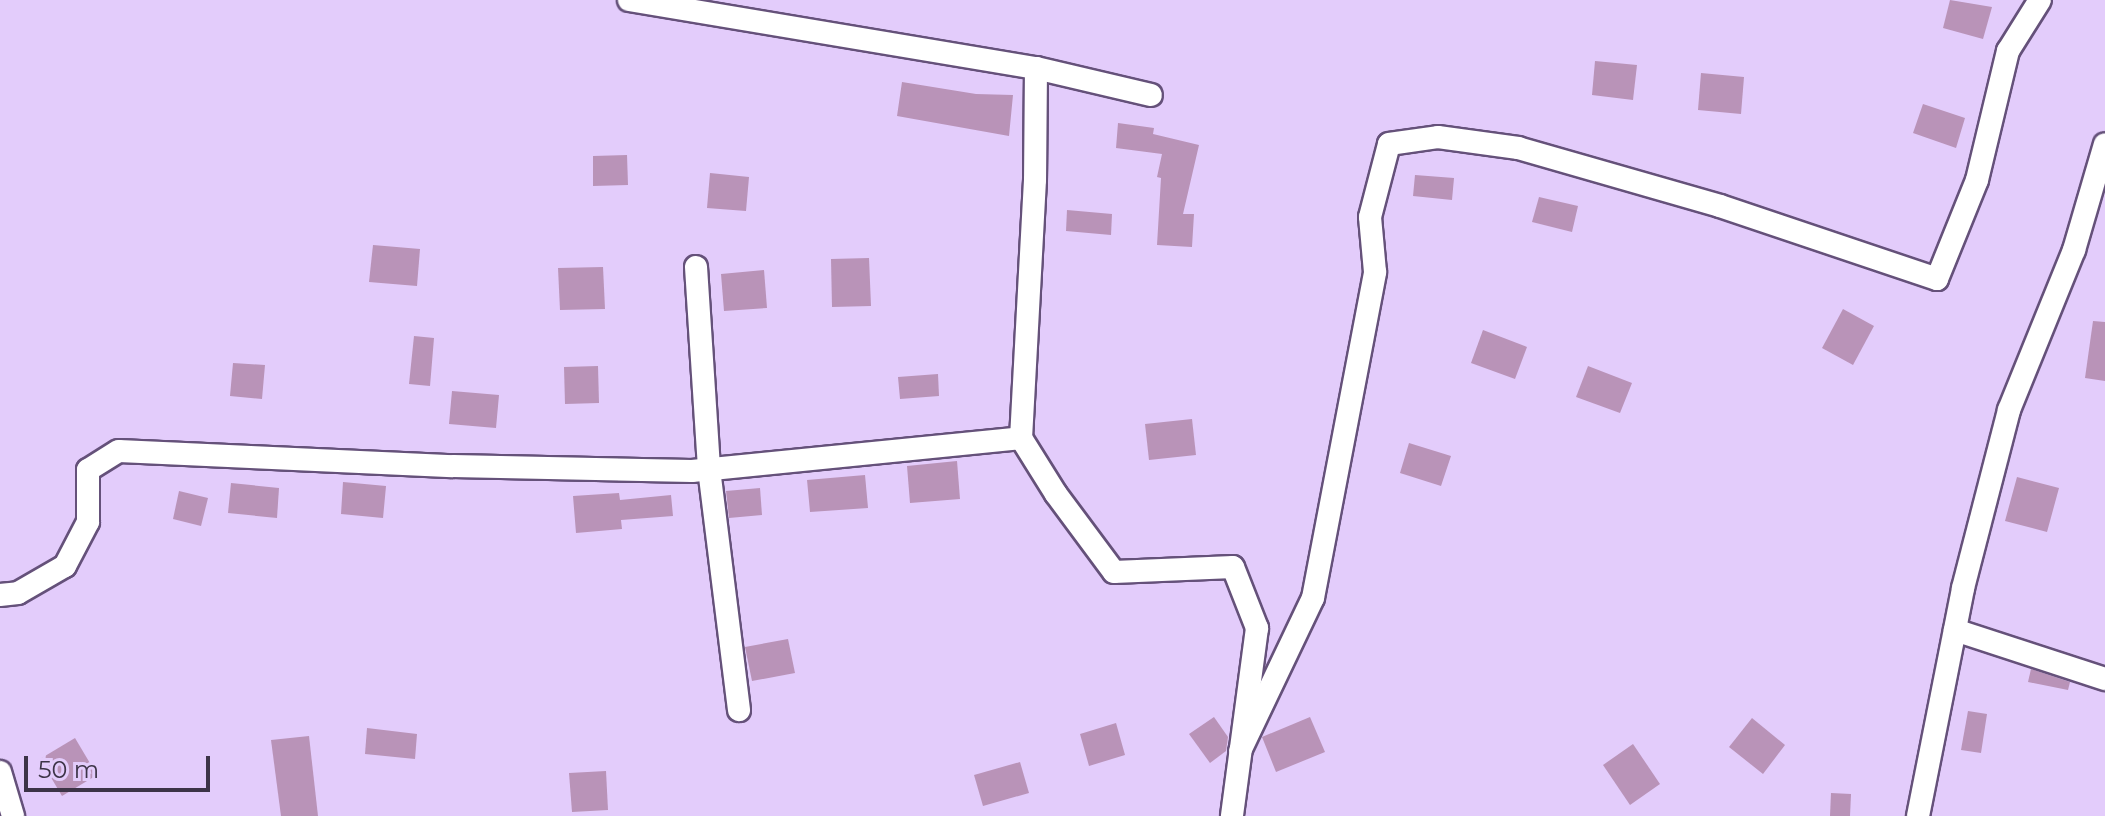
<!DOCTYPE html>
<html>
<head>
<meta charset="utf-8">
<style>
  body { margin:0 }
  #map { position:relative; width:2105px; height:816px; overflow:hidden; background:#e3ccfb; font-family:Montserrat,sans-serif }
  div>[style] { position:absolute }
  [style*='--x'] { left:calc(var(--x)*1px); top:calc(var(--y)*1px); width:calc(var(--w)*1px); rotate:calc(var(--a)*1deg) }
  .building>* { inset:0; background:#b993b8 }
  .roads { filter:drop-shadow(2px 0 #65517a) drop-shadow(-2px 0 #65517a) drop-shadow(0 2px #65517a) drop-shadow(0 -2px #65517a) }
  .street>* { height:22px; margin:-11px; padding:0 11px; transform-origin:11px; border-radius:11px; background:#fff }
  span { translate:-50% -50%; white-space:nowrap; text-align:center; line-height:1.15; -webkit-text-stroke:7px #e3ccfb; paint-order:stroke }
  .scale { position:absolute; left:24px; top:756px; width:186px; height:36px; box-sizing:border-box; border:4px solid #3d3447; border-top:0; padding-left:10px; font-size:24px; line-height:28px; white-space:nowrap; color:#3d3447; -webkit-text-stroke:6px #e3ccfb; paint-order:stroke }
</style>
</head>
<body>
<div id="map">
  <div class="building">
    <i style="clip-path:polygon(1950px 0,1992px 7px,1983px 39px,1943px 28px)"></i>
    <i style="clip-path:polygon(1595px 61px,1637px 65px,1633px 100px,1592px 95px)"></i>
    <i style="clip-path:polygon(1701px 73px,1744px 77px,1741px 114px,1698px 110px)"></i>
    <i style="clip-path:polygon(902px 82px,976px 94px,1013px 95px,1009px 136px,897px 116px)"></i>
    <i style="clip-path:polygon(1923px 104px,1965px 118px,1956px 148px,1913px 133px)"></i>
    <i style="clip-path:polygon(1118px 123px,1154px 128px,1153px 134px,1199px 145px,1183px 214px,1194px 214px,1192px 247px,1157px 245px,1161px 178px,1157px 177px,1162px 154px,1116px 148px)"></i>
    <i style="clip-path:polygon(627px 155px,628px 185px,593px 186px,593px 156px)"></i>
    <i style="clip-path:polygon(710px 173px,749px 177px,746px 211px,707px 208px)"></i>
    <i style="clip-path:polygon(1415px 175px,1454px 178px,1452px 200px,1413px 196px)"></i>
    <i style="clip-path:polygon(1539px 197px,1578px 206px,1572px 232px,1532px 222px)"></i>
    <i style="clip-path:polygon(1067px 210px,1112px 214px,1111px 235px,1066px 231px)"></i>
    <i style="clip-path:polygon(373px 245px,420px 249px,417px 286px,369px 282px)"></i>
    <i style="clip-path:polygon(869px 258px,871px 306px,832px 307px,831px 259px)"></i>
    <i style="clip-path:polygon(603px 267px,605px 309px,560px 310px,558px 268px)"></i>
    <i style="clip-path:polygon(764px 270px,767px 308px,724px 311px,721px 274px)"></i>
    <i style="clip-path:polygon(1843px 309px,1874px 326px,1853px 365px,1822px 348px)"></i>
    <i style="clip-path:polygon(2093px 321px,2105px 322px,2105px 381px,2085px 378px)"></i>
    <i style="clip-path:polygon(1483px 330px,1527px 347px,1515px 379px,1471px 363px)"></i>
    <i style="clip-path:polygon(414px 336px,434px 338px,430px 386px,409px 384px)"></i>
    <i style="clip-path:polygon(233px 363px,265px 365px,262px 399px,230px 396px)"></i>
    <i style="clip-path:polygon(598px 366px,599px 403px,565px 404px,564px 367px)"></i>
    <i style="clip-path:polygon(1588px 366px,1632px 383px,1620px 413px,1576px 397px)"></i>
    <i style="clip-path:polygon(938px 374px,939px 396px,900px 399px,898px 377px)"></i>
    <i style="clip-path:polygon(452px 391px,499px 395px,496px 428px,449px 424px)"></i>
    <i style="clip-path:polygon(1192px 419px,1196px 455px,1149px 460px,1145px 424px)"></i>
    <i style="clip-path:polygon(1409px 443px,1451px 456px,1441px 486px,1400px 473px)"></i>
    <i style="clip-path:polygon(957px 461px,960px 499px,910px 503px,907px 466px)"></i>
    <i style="clip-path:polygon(865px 475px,868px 508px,810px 512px,807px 480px)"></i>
    <i style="clip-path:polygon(2017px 477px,2059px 488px,2047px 532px,2005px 521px)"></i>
    <i style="clip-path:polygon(343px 482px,386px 486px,383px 518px,341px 514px)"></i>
    <i style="clip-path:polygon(231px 483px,279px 488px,277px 518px,228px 513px)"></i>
    <i style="clip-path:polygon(760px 488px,762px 515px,729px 518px,726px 491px)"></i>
    <i style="clip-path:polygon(179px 491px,208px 498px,201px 526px,173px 519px)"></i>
    <i style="clip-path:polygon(619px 493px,620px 500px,671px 495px,673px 516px,621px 520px,622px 529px,576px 533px,573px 496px)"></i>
    <i style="clip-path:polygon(788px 639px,795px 673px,752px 681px,745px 647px)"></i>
    <i style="clip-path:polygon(2031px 669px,2070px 682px,2068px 690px,2028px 682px)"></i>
    <i style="clip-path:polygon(1968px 711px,1987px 714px,1981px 753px,1961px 750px)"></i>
    <i style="clip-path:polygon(1214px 717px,1228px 737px,1226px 751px,1210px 763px,1189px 734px)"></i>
    <i style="clip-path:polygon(1310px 717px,1325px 752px,1276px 772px,1262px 737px)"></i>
    <i style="clip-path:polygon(1752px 718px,1785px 745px,1763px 774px,1729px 747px)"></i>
    <i style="clip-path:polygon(1116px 723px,1125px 755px,1089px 766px,1080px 734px)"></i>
    <i style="clip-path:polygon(367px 728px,417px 734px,415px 759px,365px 754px)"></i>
    <i style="clip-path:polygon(309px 736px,318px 816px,281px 816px,271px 740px)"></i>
    <i style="clip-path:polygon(75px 738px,97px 775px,62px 796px,40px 759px)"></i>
    <i style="clip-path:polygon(1633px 744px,1660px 784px,1630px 805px,1603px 765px)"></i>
    <i style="clip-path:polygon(1020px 762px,1029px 793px,983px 806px,974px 775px)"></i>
    <i style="clip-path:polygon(606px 771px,608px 810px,572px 812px,569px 773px)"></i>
    <i style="clip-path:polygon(1831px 793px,1851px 794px,1850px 816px,1830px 816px)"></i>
  </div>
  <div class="roads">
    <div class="street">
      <i style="--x:629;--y:0;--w:413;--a:9.5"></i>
      <i style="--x:1036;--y:68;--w:118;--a:13.2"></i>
      <i style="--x:1036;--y:68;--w:112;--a:90.5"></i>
      <i style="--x:1035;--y:180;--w:258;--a:93.1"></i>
      <i style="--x:1021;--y:438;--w:66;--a:58"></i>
      <i style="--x:1056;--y:494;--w:97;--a:53.4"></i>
      <i style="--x:1114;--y:572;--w:119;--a:-2.4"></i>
      <i style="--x:1233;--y:567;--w:66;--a:68.5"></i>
      <i style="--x:1257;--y:628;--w:190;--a:97.6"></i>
      <i style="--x:696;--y:267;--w:202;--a:86.3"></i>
      <i style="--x:709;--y:469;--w:243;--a:82.9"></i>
      <i style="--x:0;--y:595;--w:18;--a:-6"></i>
      <i style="--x:18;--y:593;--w:54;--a:-29.9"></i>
      <i style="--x:65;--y:566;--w:50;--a:-62.4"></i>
      <i style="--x:88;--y:522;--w:52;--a:-90"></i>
      <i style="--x:88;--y:470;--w:36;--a:-32"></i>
      <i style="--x:119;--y:451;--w:334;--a:2.6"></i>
      <i style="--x:453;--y:466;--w:239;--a:1.2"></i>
      <i style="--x:692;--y:471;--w:331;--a:-5.7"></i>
      <i style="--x:1955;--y:630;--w:158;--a:18.1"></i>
      <i style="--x:1240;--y:751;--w:170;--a:-64.5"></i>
      <i style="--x:1313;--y:598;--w:332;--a:-79.2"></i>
      <i style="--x:1375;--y:272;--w:55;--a:-95.2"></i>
      <i style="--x:1370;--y:217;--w:75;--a:-75.4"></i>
      <i style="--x:1389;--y:144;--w:49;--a:-8.1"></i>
      <i style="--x:1438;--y:137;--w:81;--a:7.8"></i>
      <i style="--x:1518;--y:148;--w:210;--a:16"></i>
      <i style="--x:1720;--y:206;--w:229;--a:18.6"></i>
      <i style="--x:1937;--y:279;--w:107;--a:-68"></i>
      <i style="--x:1977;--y:180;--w:133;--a:-76.5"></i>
      <i style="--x:2008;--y:51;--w:60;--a:-57.9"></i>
      <i style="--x:0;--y:772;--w:46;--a:73.5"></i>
      <i style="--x:1918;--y:816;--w:232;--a:-78.8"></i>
      <i style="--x:1963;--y:588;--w:184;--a:-75.5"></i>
      <i style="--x:2009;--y:410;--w:173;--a:-67.9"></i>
      <i style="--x:2074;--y:250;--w:110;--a:-73.7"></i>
    </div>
  </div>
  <div class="scale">50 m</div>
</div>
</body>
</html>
